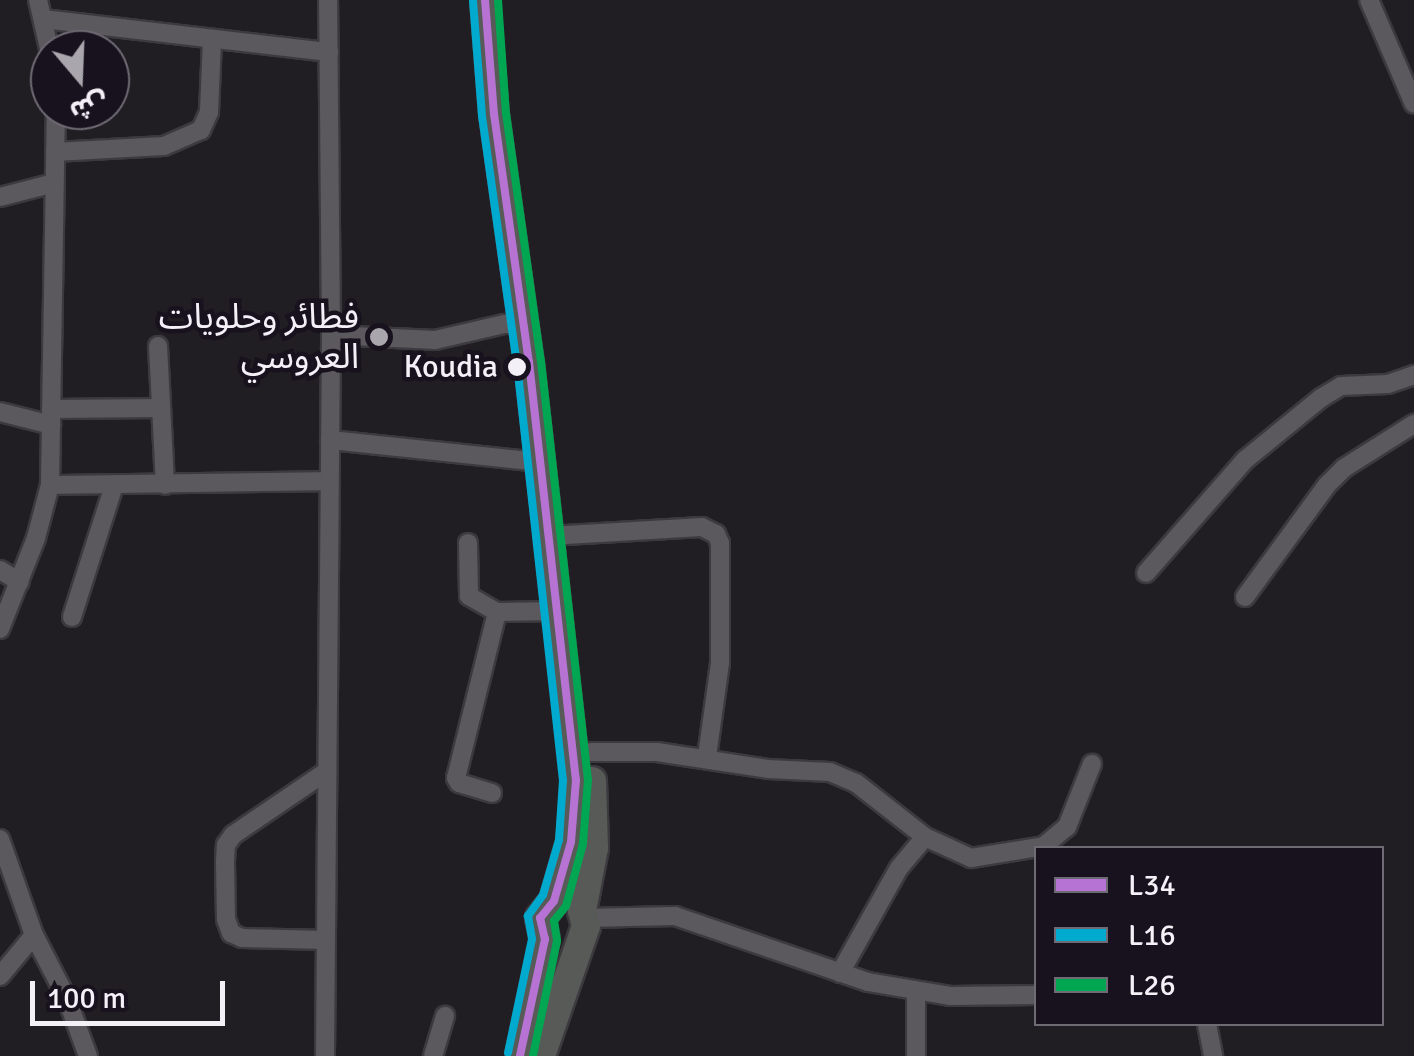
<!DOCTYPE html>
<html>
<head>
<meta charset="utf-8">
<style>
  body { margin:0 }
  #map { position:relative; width:1414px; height:1056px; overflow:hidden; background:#201e23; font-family:Signika,"Noto Sans Arabic",sans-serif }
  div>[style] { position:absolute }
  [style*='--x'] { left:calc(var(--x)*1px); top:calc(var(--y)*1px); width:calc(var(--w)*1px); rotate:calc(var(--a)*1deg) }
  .roads { filter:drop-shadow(2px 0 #3c3a3f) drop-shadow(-2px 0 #3c3a3f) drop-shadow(0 2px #3c3a3f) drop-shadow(0 -2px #3c3a3f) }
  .minor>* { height:18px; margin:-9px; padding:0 9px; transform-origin:9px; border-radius:9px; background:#5b595d }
  .highway>* { height:28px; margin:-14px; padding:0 14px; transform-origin:14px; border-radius:14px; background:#575a56 }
  .bus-1>* { height:8px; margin:-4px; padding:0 4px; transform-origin:4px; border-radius:4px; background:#b673d3 }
  .bus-2>* { height:8px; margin:-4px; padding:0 4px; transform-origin:4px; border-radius:4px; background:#00a9ce }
  .bus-3>* { height:8px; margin:-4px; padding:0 4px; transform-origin:4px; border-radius:4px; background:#00a651 }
  .dots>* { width:28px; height:28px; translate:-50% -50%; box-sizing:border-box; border:5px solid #17121d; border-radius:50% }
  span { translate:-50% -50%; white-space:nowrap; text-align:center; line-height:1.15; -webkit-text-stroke:9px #17121d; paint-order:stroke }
  .bus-label { font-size:32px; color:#f3f0f8 }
  .right { translate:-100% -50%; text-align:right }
  .poi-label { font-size:35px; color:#f3f0f8 }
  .legend { position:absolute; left:1034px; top:846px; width:350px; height:180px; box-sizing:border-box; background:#17121d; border:2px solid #6f6b75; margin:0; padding:12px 18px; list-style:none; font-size:30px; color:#f3f0f8 }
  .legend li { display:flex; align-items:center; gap:20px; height:50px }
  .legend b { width:50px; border:2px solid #6f6b75 }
  .north { position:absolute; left:30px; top:30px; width:100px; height:100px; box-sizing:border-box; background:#17121d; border:2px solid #6f6b75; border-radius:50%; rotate:161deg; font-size:28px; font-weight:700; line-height:40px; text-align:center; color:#f3f0f8 }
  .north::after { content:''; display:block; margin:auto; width:35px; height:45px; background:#a9a6ad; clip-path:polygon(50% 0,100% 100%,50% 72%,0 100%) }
  .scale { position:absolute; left:30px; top:981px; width:195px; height:45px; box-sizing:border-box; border:5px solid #f3f0f8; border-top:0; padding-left:12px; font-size:30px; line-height:35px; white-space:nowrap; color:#f3f0f8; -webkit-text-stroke:8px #17121d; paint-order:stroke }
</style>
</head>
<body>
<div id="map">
  <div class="roads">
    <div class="minor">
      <i style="--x:38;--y:0;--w:54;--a:77.2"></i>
      <i style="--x:1369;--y:0;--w:113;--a:66.6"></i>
      <i style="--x:43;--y:19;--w:288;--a:6.6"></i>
      <i style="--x:55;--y:152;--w:109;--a:-3.2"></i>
      <i style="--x:164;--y:146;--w:40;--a:-23.4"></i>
      <i style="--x:201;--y:130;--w:20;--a:-66"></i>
      <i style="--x:209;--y:112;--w:73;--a:-87.6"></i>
      <i style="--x:0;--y:197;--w:56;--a:-14.5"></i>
      <i style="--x:331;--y:335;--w:104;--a:2.8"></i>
      <i style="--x:435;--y:340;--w:71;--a:-13.1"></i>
      <i style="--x:504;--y:324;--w:20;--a:0"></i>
      <i style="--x:158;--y:346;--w:139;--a:87.1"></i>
      <i style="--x:51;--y:409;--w:110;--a:-0.5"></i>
      <i style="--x:0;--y:412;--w:53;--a:14.3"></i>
      <i style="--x:330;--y:440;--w:210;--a:6"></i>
      <i style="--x:50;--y:485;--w:278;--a:-0.8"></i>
      <i style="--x:566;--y:535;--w:136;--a:-3.4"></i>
      <i style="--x:702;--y:527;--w:16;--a:27"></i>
      <i style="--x:716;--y:534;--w:10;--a:66"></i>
      <i style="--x:720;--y:543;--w:120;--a:90"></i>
      <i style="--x:720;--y:663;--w:95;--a:97.9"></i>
      <i style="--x:468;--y:543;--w:53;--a:88.9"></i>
      <i style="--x:469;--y:596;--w:32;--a:30"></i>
      <i style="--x:0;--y:570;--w:23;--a:31"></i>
      <i style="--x:1146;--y:573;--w:150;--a:-48.8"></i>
      <i style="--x:1245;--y:460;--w:98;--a:-39.2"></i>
      <i style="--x:1321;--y:398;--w:23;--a:-31"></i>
      <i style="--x:1341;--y:386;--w:47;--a:-2.4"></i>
      <i style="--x:1388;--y:384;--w:28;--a:-19"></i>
      <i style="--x:1245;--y:597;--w:139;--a:-53.8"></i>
      <i style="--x:1327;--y:485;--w:24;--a:-45"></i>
      <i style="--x:1344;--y:468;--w:83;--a:-32.2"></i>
      <i style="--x:72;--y:617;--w:139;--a:-72.3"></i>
      <i style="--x:0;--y:629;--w:98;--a:-68.4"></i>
      <i style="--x:36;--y:538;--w:55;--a:-75.2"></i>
      <i style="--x:50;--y:485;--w:375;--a:-89.1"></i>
      <i style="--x:591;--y:752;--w:66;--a:0"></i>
      <i style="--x:657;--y:752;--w:112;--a:8.7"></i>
      <i style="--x:768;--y:769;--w:62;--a:2.8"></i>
      <i style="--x:830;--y:772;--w:28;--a:23"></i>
      <i style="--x:856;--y:783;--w:88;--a:38"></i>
      <i style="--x:492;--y:793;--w:34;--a:-163"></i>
      <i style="--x:459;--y:783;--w:6;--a:-121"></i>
      <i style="--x:456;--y:778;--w:171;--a:-76.1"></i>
      <i style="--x:497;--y:612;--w:61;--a:-0.9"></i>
      <i style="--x:0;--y:839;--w:102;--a:70.5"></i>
      <i style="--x:34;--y:935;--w:72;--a:62.7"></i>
      <i style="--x:67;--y:999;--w:61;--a:69.8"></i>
      <i style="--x:585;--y:918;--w:90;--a:-1.3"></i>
      <i style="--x:675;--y:916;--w:204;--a:18.9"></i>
      <i style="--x:868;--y:982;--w:83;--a:9.7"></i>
      <i style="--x:950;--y:996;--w:86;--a:-0.7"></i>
      <i style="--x:326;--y:940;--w:84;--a:-178.6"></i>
      <i style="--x:242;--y:938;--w:12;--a:-156"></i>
      <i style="--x:231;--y:933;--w:15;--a:-110"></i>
      <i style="--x:226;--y:919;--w:57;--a:-91"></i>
      <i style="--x:225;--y:862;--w:17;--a:-87"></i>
      <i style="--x:226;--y:845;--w:12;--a:-55"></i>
      <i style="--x:233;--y:835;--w:114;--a:-34.2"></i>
      <i style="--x:840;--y:973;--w:120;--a:-60.7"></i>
      <i style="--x:899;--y:868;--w:40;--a:-50"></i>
      <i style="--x:925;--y:837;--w:51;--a:24.5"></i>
      <i style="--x:971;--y:858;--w:74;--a:-9.3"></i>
      <i style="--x:1044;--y:846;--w:30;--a:-40"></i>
      <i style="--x:1067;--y:827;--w:68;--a:-68.4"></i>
      <i style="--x:0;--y:976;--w:53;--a:-50.3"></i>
      <i style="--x:916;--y:992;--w:64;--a:90"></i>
      <i style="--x:1207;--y:1024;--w:33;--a:79"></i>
      <i style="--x:325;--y:1056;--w:721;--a:-89.52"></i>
      <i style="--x:331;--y:335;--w:335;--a:-90.5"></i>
      <i style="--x:433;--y:1056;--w:42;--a:-73.3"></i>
    </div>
    <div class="highway">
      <i style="--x:485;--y:0;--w:114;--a:85.5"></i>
      <i style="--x:494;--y:114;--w:250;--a:82"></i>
      <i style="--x:529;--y:362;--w:421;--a:83.6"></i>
      <i style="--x:576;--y:780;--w:62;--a:94.6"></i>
      <i style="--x:571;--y:842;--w:61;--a:106.1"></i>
      <i style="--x:554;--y:901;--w:22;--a:129"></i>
      <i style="--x:540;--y:918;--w:22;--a:77"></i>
      <i style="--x:545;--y:939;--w:120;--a:102.1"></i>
      <i style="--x:541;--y:1056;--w:138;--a:-70.9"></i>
      <i style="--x:586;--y:926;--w:16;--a:-105"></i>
      <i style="--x:582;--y:911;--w:64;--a:-79.2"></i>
      <i style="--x:594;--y:848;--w:67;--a:-91.7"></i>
    </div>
  </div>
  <div class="bus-1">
    <i style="--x:485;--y:0;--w:114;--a:85.5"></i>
    <i style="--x:494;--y:114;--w:250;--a:82"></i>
    <i style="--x:529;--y:362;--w:421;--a:83.6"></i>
    <i style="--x:576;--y:780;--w:62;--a:94.6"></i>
    <i style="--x:571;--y:842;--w:61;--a:106.1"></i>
    <i style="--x:554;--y:901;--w:22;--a:129"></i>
    <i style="--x:540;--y:918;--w:22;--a:77"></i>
    <i style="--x:545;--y:939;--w:120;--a:102.1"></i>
  </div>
  <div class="bus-2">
    <i style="--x:473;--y:1;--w:115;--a:85.5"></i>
    <i style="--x:482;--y:116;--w:250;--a:82"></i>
    <i style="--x:517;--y:364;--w:419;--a:83.7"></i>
    <i style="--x:563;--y:780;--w:60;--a:93.8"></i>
    <i style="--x:559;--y:840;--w:57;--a:106.2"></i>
    <i style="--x:543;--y:895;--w:26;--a:126"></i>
    <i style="--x:528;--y:916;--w:23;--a:80"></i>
    <i style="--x:532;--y:939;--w:116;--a:101.9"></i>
  </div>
  <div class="bus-3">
    <i style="--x:498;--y:0;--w:113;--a:86"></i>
    <i style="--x:506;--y:113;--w:250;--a:82"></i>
    <i style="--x:541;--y:361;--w:422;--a:83.6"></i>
    <i style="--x:588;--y:780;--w:64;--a:94.5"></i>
    <i style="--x:583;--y:844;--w:64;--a:105.3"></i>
    <i style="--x:566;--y:906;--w:19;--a:129"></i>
    <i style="--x:554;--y:921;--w:20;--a:81"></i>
    <i style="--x:557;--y:941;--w:117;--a:101.8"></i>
  </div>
  <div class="dots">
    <i style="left:379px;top:337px;background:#a9a6ad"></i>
    <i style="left:517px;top:367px;background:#f3f0f8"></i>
  </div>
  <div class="bus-label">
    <span class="right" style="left:498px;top:367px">Koudia</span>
  </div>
  <div class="poi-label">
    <span class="right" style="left:359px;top:337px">فطائر وحلويات<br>العروسي</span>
  </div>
  <ul class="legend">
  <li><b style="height:12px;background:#b673d3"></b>L34</li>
  <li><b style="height:12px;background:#00a9ce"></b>L16</li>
  <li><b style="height:12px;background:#00a651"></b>L26</li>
  </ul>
  <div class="north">ش</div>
  <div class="scale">100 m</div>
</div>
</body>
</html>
